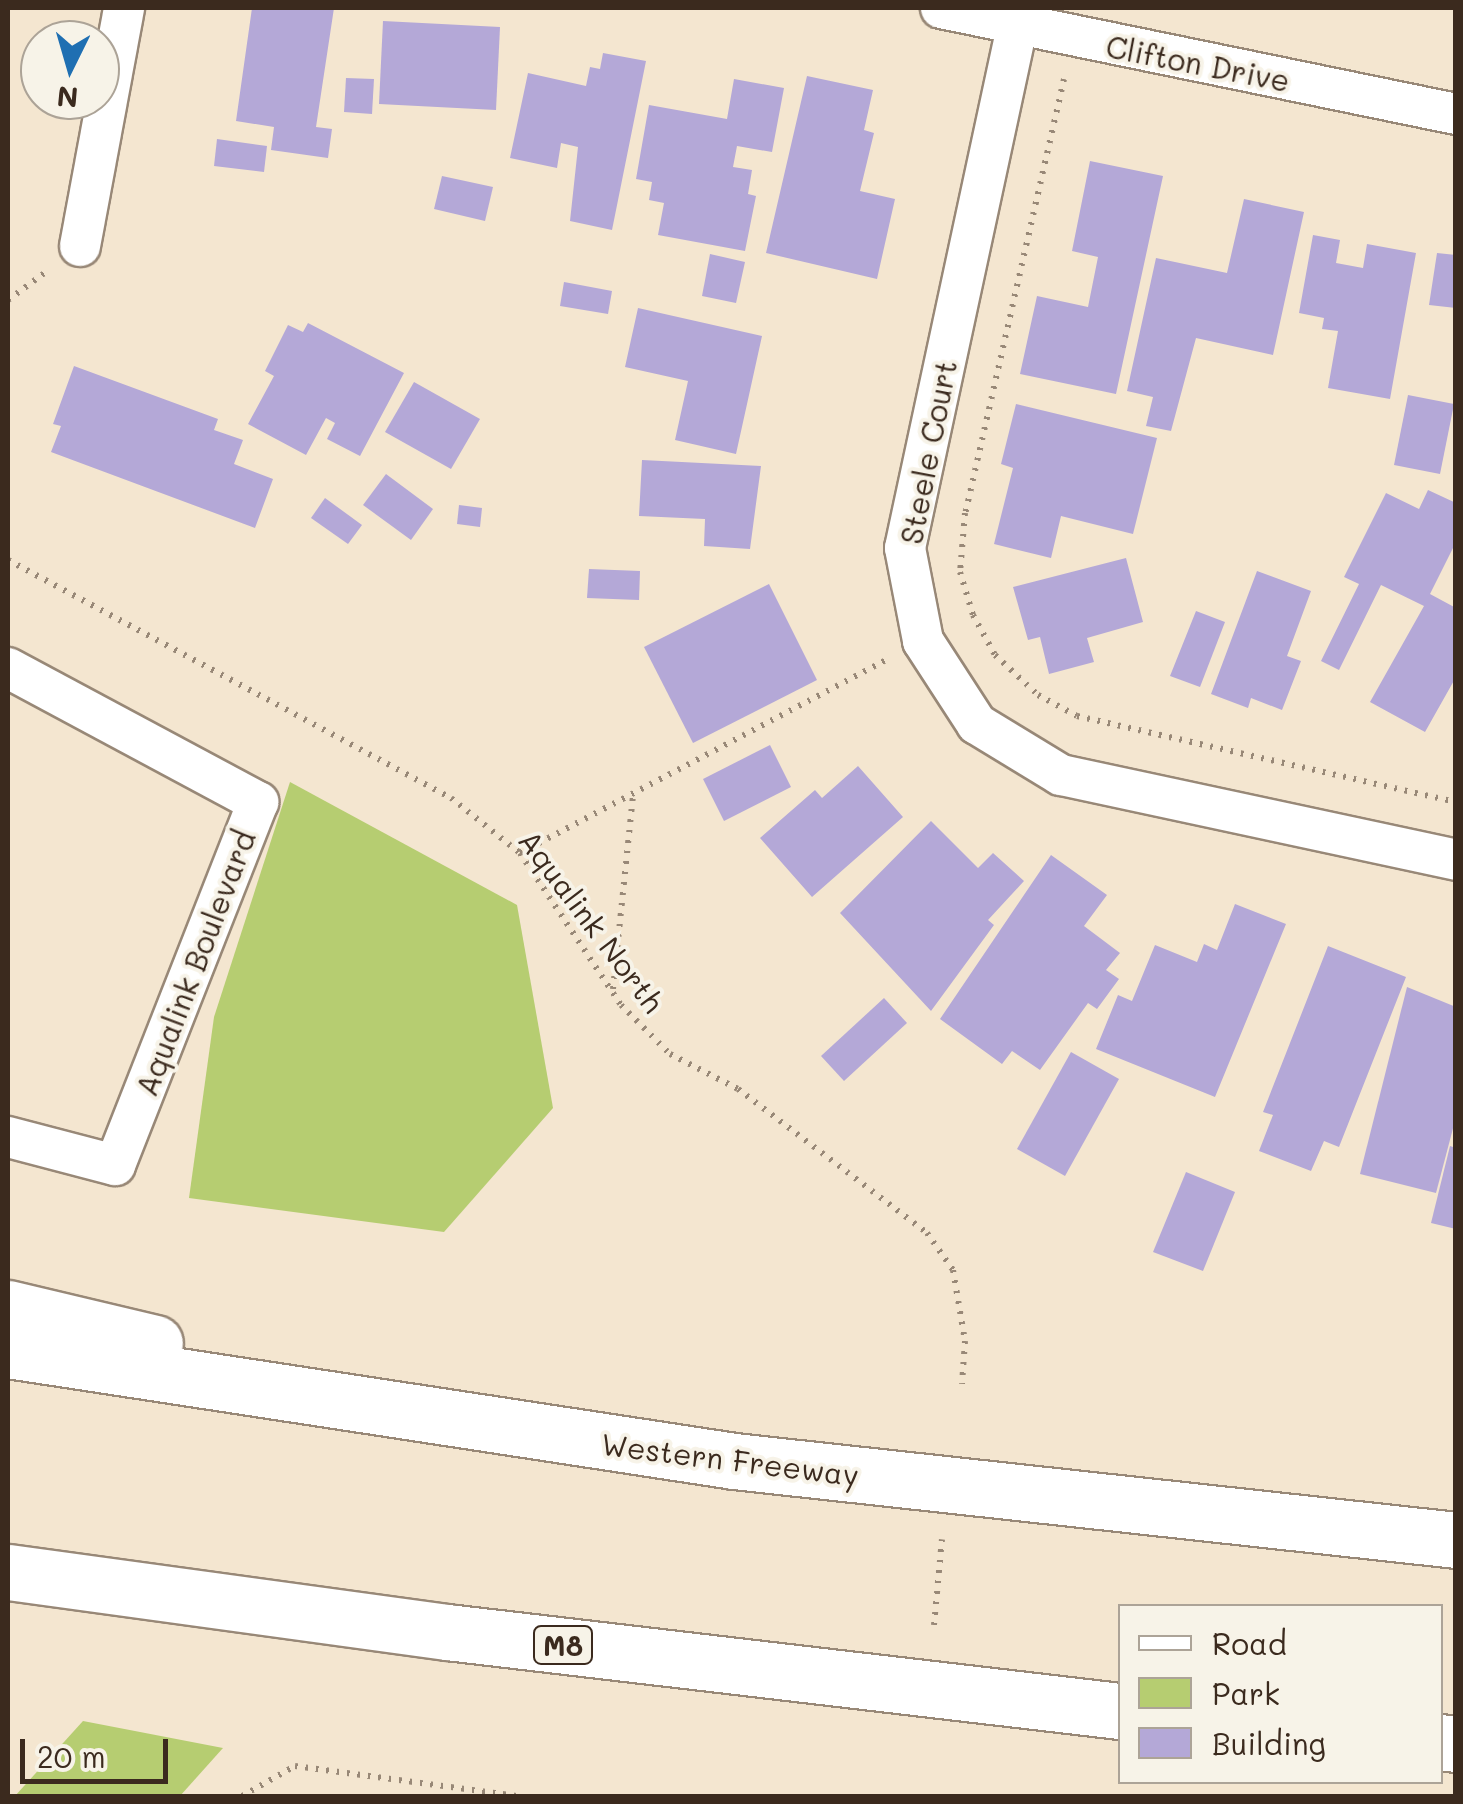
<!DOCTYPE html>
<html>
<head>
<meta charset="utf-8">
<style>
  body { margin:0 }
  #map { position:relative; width:1463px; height:1804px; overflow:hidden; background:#f4e6d0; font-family:Mali,sans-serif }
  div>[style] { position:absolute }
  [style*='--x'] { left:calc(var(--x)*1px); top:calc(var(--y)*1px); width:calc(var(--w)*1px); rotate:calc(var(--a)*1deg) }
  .green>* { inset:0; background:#b6cd71 }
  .building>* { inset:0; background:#b4a8d7 }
  .path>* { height:6px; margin-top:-3px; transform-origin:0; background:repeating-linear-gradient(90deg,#988877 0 2.5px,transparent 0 10.5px) }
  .roads { filter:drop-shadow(2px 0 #988877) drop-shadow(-2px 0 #988877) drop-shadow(0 2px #988877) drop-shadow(0 -2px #988877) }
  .minor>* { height:40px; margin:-20px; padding:0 20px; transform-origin:20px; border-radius:20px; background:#fff }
  .motorway>* { height:55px; margin:-27.5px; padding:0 27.5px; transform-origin:27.5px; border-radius:27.5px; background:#fff }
  span { translate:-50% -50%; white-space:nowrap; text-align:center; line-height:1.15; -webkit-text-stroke:8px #f7f3e8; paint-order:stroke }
  .shield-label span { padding:2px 8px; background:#f7f3e8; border:2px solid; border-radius:8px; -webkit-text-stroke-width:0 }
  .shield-label { font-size:28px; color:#3b2a1e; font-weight:700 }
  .street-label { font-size:30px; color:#3b2a1e }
  .frame { position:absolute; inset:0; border:10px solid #3b2a1e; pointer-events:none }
  .legend { position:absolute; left:1118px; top:1604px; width:325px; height:180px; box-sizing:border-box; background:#f7f3e8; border:2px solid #aca397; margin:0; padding:12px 18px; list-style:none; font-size:30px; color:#3b2a1e }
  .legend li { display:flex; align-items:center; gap:20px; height:50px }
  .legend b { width:50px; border:2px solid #aca397 }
  .north { position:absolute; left:20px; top:20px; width:100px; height:100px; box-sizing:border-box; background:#f7f3e8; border:2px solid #aca397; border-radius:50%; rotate:185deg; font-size:28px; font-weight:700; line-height:40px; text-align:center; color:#3b2a1e }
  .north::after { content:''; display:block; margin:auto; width:35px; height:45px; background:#1f6fb2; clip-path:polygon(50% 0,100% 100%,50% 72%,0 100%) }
  .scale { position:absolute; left:20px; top:1739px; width:148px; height:45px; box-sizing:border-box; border:5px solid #3b2a1e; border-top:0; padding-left:12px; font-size:30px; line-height:35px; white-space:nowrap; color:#3b2a1e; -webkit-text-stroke:8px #f7f3e8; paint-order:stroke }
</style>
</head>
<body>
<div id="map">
  <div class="green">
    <i style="clip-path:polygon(290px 782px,517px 905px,553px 1108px,444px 1232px,189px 1198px,214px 1017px)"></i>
    <i style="clip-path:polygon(83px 1721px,223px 1748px,180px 1796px,15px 1796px)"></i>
  </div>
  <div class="building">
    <i style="clip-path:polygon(252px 8px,334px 8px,316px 127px,332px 129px,328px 158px,271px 150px,274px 127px,236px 121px)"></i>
    <i style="clip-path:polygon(383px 21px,500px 27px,496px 110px,379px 104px)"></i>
    <i style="clip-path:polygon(603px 53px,646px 61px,612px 230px,570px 221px,578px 147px,561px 143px,557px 168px,510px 158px,528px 73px,586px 86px,590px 67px,600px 69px)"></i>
    <i style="clip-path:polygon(807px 76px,873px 90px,864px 130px,874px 133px,860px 191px,895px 199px,877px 279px,766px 253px)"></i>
    <i style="clip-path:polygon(346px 78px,374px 79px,372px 114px,344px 112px)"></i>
    <i style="clip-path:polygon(734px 79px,784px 88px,772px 152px,737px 146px,733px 167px,752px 170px,748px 194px,756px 196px,745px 251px,658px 235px,664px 203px,649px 200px,652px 182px,636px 179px,649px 105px,727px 119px)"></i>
    <i style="clip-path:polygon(217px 139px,267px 146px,264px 172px,214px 166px)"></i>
    <i style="clip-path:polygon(1090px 161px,1163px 176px,1116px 394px,1020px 374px,1037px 296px,1088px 307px,1098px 257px,1072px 251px)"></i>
    <i style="clip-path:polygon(442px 176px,493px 187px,485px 221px,434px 209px)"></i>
    <i style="clip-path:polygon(1244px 199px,1304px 212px,1273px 355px,1196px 338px,1171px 431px,1146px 426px,1153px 397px,1127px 391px,1156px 258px,1227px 273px)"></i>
    <i style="clip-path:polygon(1313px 235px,1340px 240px,1336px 263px,1363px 268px,1367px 244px,1416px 253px,1390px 399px,1328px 388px,1338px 331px,1322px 329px,1324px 318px,1299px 313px)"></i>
    <i style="clip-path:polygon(1437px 253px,1456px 255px,1456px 308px,1429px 305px)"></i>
    <i style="clip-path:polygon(710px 254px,745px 262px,736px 303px,702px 296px)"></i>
    <i style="clip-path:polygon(564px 282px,612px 291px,608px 314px,560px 306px)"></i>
    <i style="clip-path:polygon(638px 308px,762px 336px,736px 454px,675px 440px,688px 381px,625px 367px)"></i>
    <i style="clip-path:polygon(308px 323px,404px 373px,360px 456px,327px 439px,335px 423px,326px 418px,306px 455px,248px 424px,274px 376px,265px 371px,288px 325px,303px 332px)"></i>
    <i style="clip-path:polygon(74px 366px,218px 419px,214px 430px,243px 440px,234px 464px,273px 479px,255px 528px,51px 452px,61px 426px,53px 424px)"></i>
    <i style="clip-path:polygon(414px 382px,480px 419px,451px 469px,385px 432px)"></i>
    <i style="clip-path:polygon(1408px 395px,1454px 404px,1440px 474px,1394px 465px)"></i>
    <i style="clip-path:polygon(1016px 404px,1157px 438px,1133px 534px,1061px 516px,1051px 558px,994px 544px,1013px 468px,1001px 464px)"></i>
    <i style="clip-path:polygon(642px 460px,761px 466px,750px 549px,704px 546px,705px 519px,639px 516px)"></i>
    <i style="clip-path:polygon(386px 474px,433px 509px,411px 540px,363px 505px)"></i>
    <i style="clip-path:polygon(1428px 490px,1456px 503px,1456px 542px,1430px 594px,1456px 608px,1456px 677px,1425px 732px,1370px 702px,1424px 606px,1381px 585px,1339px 670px,1321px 661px,1359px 584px,1344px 577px,1386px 493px,1419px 509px)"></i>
    <i style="clip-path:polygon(325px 498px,362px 525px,348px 544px,311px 518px)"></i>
    <i style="clip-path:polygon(459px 505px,482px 508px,480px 527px,457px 524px)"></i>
    <i style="clip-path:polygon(1126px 558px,1143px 622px,1087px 638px,1094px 662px,1049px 674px,1040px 637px,1028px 640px,1013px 587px)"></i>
    <i style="clip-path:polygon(589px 569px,640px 571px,639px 600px,587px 598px)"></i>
    <i style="clip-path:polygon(1257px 571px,1311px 591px,1287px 656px,1301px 661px,1282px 710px,1251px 698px,1248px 708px,1211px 694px)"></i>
    <i style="clip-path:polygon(769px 584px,817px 680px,693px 743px,644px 647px)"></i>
    <i style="clip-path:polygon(1196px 611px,1225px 622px,1200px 687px,1170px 676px)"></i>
    <i style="clip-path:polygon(770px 745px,791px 787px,724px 821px,703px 779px)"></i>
    <i style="clip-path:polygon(858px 766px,903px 817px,812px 897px,760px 838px,815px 790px,822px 798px)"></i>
    <i style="clip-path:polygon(931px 821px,978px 868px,993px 853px,1024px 881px,988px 920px,994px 925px,931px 1011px,840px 913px)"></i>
    <i style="clip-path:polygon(1051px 855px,1107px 895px,1084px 926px,1120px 953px,1106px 970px,1119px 979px,1097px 1009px,1088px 1003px,1040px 1070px,1012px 1051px,1002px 1064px,940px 1019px)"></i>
    <i style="clip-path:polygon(1235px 904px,1286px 924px,1215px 1097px,1096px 1049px,1118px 995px,1132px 1001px,1155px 945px,1197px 962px,1204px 944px,1217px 950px)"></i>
    <i style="clip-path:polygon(1328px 946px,1406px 977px,1339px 1147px,1324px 1141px,1311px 1171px,1259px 1151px,1273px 1115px,1263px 1112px)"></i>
    <i style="clip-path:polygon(1407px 987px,1456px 1007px,1456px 1117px,1436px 1193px,1360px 1174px)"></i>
    <i style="clip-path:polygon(884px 998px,907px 1023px,844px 1081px,821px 1056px)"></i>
    <i style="clip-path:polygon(1071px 1052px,1119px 1079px,1065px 1176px,1017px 1149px)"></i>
    <i style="clip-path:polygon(1450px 1146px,1456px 1148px,1456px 1229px,1431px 1223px)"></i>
    <i style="clip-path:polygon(1186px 1172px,1235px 1192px,1203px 1271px,1153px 1252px)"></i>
  </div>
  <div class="path">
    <i style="--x:1064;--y:79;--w:445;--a:102.8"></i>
    <i style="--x:965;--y:513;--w:59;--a:94.8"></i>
    <i style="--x:960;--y:572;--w:45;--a:73.2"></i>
    <i style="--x:973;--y:615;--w:46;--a:61.2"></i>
    <i style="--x:995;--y:655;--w:59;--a:42.9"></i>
    <i style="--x:1038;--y:695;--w:44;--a:28.3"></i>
    <i style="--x:1077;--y:716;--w:389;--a:12.8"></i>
    <i style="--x:8;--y:300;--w:49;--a:-36.6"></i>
    <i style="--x:8;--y:560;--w:503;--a:28.25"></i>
    <i style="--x:451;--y:798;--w:88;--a:38.6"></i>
    <i style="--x:520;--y:853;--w:182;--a:56.4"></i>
    <i style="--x:621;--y:1005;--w:69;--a:45"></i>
    <i style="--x:670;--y:1054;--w:76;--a:27.2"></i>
    <i style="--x:738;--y:1089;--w:238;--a:37.3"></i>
    <i style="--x:927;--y:1233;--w:45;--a:54.9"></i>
    <i style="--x:953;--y:1270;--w:72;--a:80.4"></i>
    <i style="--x:965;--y:1341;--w:43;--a:94"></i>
    <i style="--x:520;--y:853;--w:414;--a:-27.8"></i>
    <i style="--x:613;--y:989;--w:193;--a:-84.1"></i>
    <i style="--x:934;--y:1625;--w:86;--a:-84.7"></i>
    <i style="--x:242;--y:1796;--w:61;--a:-29.5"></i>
    <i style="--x:295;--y:1766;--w:225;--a:7.7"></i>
  </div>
  <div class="roads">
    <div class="minor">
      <i style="--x:941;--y:8;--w:526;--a:11.63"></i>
      <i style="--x:1017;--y:27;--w:533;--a:102.13"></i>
      <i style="--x:905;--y:548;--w:95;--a:79"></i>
      <i style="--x:923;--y:641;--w:99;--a:57"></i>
      <i style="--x:977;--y:724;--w:98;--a:31.3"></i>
      <i style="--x:1061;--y:775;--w:404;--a:12.1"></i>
      <i style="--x:80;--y:246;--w:242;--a:-79.5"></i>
      <i style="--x:8;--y:668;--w:284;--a:28.2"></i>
      <i style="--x:258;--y:802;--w:390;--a:111.5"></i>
      <i style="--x:115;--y:1165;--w:111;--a:-165.3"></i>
    </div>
    <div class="motorway">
      <i style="--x:8;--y:1308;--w:151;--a:13.4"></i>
      <i style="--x:8;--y:1350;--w:734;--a:8.69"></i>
      <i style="--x:734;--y:1461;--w:726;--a:6.24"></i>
      <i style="--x:8;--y:1572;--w:443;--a:7.8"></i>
      <i style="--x:447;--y:1632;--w:678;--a:6.7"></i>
      <i style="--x:1440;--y:1742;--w:16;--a:7"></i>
    </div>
  </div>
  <div class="shield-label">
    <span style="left:563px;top:1645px">M8</span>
  </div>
  <div class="street-label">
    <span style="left:1198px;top:63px;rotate:11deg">Clifton Drive</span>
    <span style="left:928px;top:452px;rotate:-79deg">Steele Court</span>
    <span style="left:592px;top:921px;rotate:53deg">Aqualink North</span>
    <span style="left:195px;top:963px;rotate:-69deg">Aqualink Boulevard</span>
    <span style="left:730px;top:1459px;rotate:7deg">Western Freeway</span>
  </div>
  <div class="frame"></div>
  <ul class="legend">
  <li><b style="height:12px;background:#fff"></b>Road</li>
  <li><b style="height:28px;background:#b6cd71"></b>Park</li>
  <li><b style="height:28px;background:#b4a8d7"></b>Building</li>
  </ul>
  <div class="north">N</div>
  <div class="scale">20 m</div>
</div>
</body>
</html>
